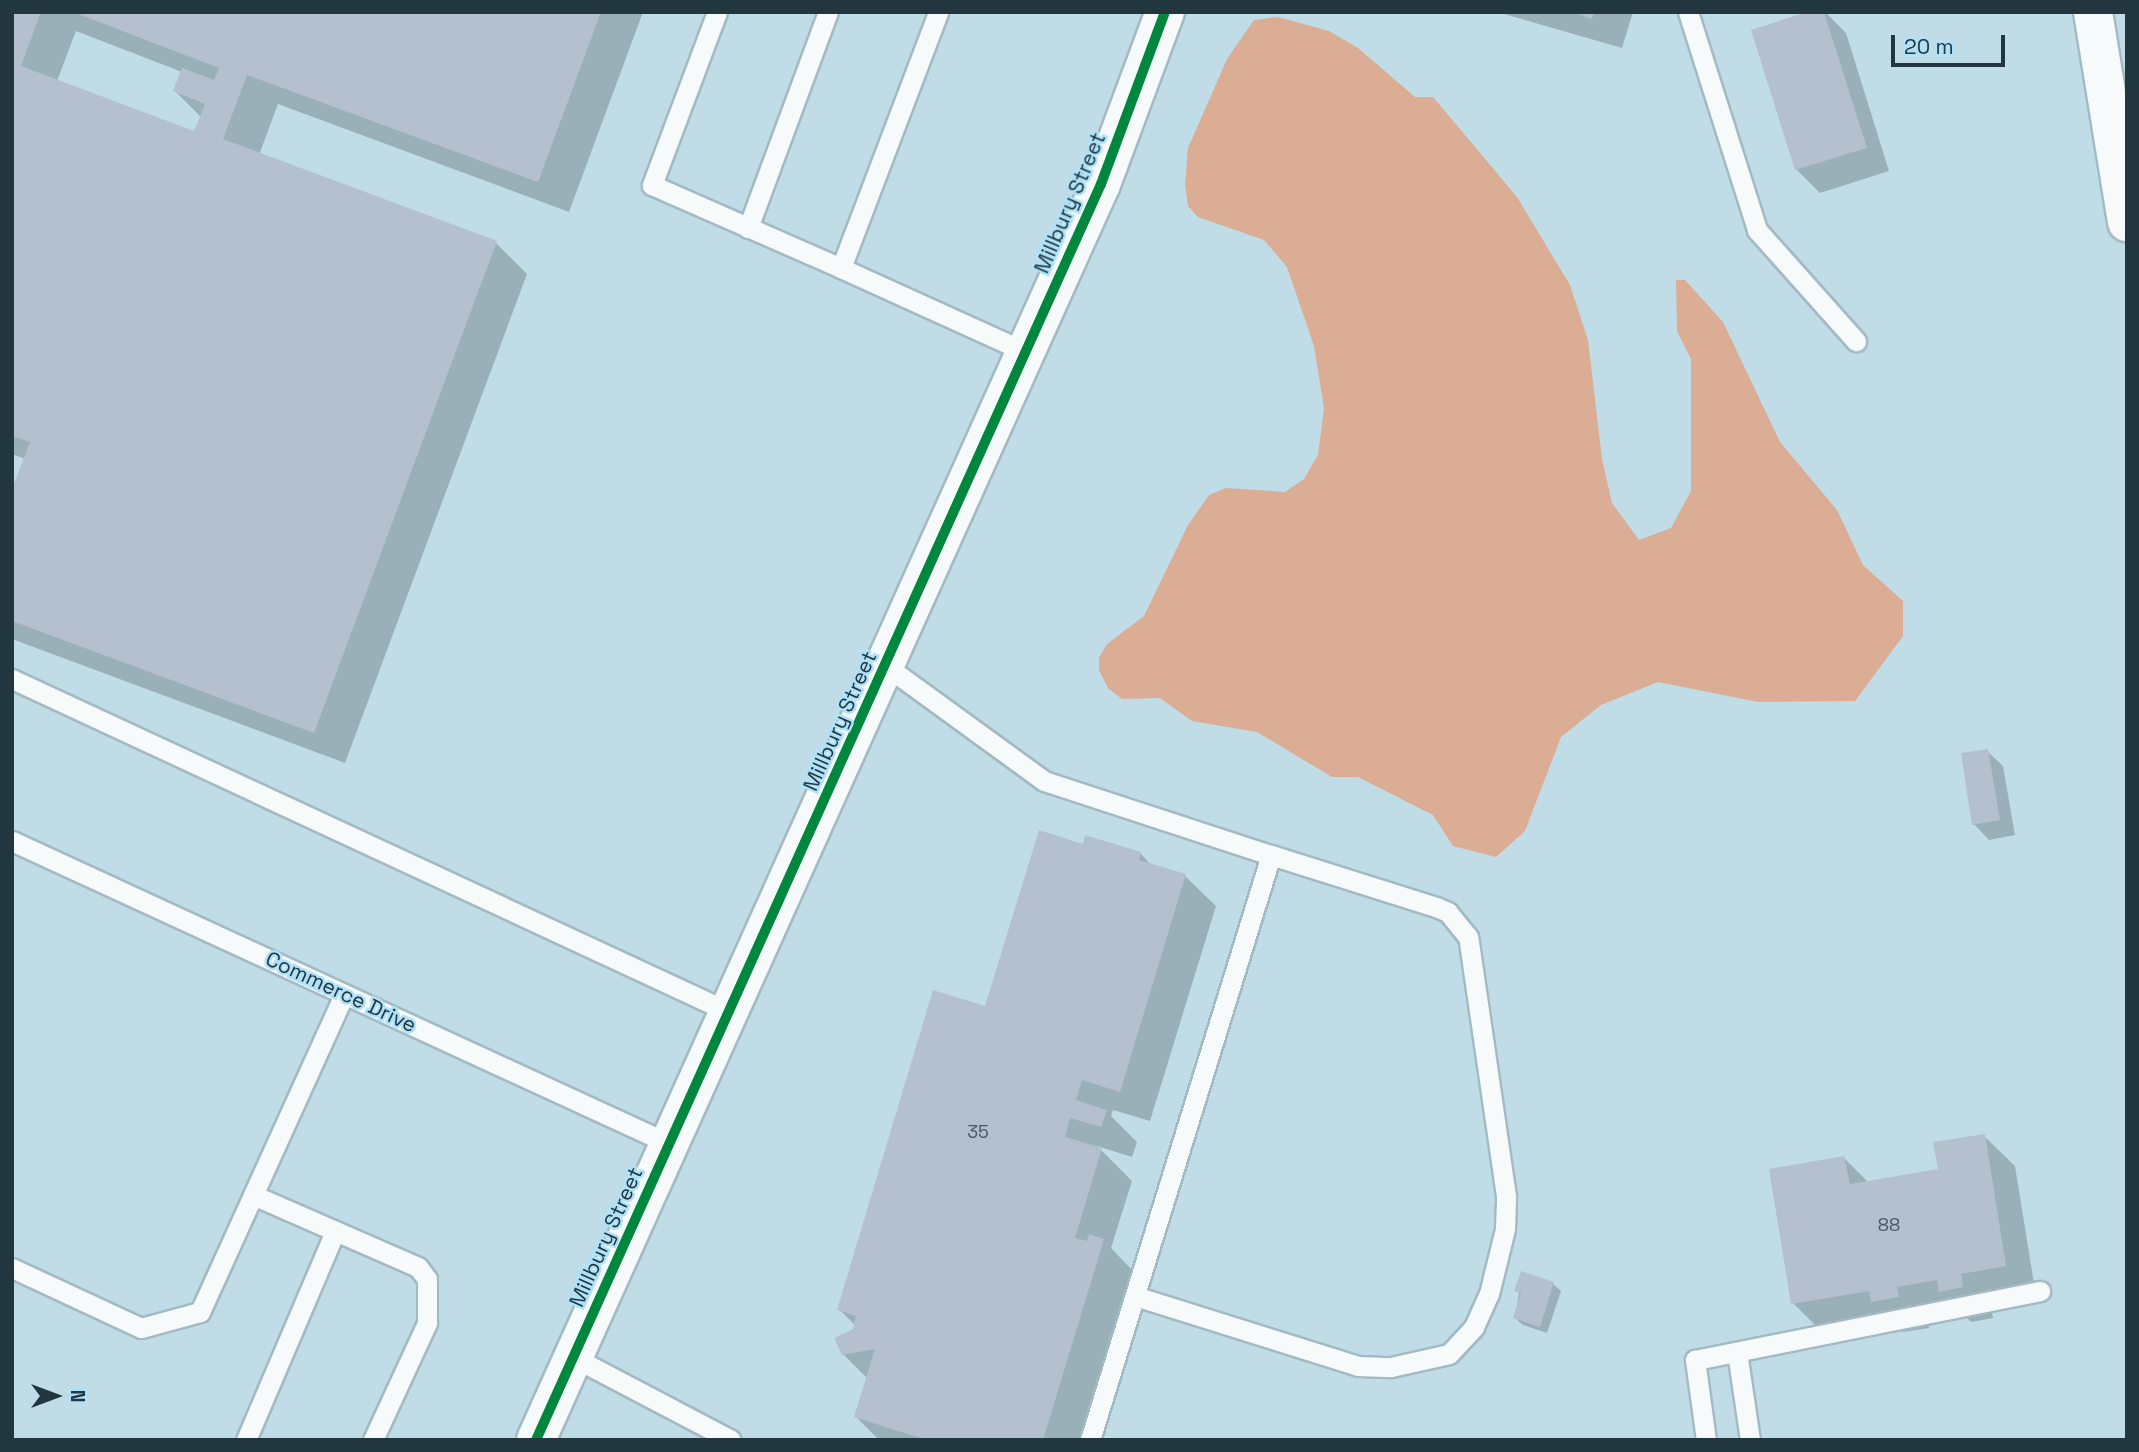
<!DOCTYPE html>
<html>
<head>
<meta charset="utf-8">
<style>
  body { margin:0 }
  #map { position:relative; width:2139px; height:1452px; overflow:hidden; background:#c0dce7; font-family:"Space Grotesk",sans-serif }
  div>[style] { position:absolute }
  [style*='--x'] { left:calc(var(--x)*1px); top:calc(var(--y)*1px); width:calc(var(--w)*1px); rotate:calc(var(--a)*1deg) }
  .green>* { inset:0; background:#daad94 }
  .shadow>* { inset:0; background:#0003 }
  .building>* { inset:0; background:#b4c0cd }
  .roads { filter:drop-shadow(2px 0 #a4bac3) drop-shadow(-2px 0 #a4bac3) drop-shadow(0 2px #a4bac3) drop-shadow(0 -2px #a4bac3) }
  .lane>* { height:19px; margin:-9.5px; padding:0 9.5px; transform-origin:9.5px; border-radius:9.5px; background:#f6fafb }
  .secondary>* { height:38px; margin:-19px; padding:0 19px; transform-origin:19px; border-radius:19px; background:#f6fafb }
  .highway>* { height:38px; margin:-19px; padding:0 19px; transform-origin:19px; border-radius:19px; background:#f6fafb }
  .cycleway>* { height:10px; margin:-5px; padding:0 5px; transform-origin:5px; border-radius:5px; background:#00873e }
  span { translate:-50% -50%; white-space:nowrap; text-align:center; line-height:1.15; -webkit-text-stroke:5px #afe2f8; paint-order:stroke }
  .number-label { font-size:18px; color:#465862 }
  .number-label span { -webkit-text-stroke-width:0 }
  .street-label { font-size:21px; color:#21363e }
  .frame { position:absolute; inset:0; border:14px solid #21363e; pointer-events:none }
  .north { position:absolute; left:21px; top:1361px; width:70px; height:70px; -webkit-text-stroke:5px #afe2f8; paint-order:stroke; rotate:90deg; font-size:19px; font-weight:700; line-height:28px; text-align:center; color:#21363e }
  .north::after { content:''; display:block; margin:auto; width:24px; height:32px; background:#21363e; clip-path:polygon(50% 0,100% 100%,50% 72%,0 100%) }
  .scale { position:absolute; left:1891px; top:35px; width:114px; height:32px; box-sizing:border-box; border:4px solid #21363e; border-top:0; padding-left:9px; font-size:21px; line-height:24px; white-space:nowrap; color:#21363e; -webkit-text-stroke:5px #afe2f8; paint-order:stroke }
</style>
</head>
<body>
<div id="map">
  <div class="green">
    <i style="clip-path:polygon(1278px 17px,1329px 31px,1358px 48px,1415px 97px,1433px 97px,1517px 197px,1570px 285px,1588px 340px,1602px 459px,1612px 503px,1639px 540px,1671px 528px,1691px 491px,1691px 359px,1677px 331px,1676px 280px,1685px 280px,1723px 322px,1780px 442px,1837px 510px,1863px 565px,1903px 601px,1903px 636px,1855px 701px,1758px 702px,1658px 682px,1601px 705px,1561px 737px,1525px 831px,1496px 857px,1453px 846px,1433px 815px,1358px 777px,1332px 777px,1257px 732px,1192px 721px,1160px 698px,1122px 699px,1108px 688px,1099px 670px,1099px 658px,1107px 644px,1144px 616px,1188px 525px,1209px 495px,1226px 488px,1285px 492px,1304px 479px,1318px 455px,1324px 408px,1314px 346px,1287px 267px,1264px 240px,1198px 217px,1188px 206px,1185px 185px,1188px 148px,1227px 59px,1254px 20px)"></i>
  </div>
  <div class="shadow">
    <i style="clip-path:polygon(evenodd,12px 12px,643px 12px,569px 212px,278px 104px,259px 155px,496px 243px,527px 274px,345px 763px,12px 639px,12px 494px,25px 459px,12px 454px,12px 12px,76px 31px,182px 72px,175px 91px,201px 117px,196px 134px,57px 81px,76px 31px)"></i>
    <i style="clip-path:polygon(1497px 12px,1633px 12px,1622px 48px)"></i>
    <i style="clip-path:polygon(1813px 12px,1825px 12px,1846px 33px,1889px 171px,1820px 193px,1796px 169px)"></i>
    <i style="clip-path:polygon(1987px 751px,2003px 766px,2015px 835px,1989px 840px,1974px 824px)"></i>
    <i style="clip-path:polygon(1084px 846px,1140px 853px,1152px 866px,1185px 876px,1216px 906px,1150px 1121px,1113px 1110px,1111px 1116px,1137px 1142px,1132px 1157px,1097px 1146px,1132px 1181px,1111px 1248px,1134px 1272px,1083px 1440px,879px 1440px,856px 1417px,868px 1379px,843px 1354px,856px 1326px,839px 1309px,986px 1008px)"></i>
    <i style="clip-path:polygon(1984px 1136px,2015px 1166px,2036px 1296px,1990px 1304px,1993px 1318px,1971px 1322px,1961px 1311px,1927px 1317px,1929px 1328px,1903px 1332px,1894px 1322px,1824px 1334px,1793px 1303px,1844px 1158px,1868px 1182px,1940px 1170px)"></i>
    <i style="clip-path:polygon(1522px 1274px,1553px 1284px,1561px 1291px,1547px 1333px,1523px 1325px,1515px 1318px)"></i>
  </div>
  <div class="building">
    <i style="clip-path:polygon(12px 12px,41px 12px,21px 66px,194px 131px,205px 104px,173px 91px,182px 68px,214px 80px,219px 68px,73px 12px,601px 12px,538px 182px,247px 75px,223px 139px,497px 241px,314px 733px,12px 621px,12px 489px,30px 442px,12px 436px)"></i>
    <i style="clip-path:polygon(1572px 12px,1594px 12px,1592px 19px)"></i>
    <i style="clip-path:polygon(1807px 12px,1824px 12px,1867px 148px,1795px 170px,1751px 30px)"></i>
    <i style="clip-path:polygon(1988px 749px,2000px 820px,1972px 825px,1961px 753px)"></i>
    <i style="clip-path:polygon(1039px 830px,1083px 844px,1085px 835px,1141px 852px,1139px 860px,1186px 874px,1120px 1092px,1082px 1080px,1076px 1100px,1107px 1110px,1101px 1127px,1070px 1118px,1065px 1137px,1102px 1148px,1075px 1238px,1087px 1241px,1089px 1234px,1104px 1239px,1043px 1440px,927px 1440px,854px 1417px,875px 1349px,842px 1355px,834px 1338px,853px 1329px,856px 1316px,837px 1310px,933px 990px,985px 1006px)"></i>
    <i style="clip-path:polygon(1985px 1134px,2006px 1266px,1961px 1274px,1963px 1287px,1939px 1292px,1937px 1280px,1897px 1287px,1899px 1297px,1871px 1302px,1869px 1291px,1791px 1304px,1769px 1169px,1844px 1156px,1850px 1184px,1938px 1169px,1933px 1142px)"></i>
    <i style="clip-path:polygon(1521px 1271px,1554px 1282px,1540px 1327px,1513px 1318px,1521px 1293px,1514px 1291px)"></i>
  </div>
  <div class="roads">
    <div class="lane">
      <i style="--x:717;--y:12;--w:185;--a:110.6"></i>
      <i style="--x:652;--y:185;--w:206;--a:23.7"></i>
      <i style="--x:841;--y:268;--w:274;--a:-69.2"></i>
      <i style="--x:1688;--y:12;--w:229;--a:72.4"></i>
      <i style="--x:1757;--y:230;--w:149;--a:48.3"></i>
      <i style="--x:748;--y:228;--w:230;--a:-69.7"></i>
      <i style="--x:841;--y:268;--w:203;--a:24.4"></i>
      <i style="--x:886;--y:666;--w:195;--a:36"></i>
      <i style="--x:1044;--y:781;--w:239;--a:18.1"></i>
      <i style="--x:1271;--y:855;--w:612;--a:107.19"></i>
      <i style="--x:12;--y:679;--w:791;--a:24.91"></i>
      <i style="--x:12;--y:841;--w:724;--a:24.73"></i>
      <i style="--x:253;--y:1195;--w:180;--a:23.6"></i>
      <i style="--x:418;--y:1267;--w:15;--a:53"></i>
      <i style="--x:427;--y:1279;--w:44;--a:90"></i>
      <i style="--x:427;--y:1323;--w:129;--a:114.8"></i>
      <i style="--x:12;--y:1268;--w:142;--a:24.9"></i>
      <i style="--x:141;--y:1328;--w:61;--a:-15.2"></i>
      <i style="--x:200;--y:1312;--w:349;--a:-65.6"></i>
      <i style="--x:1135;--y:1296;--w:234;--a:17.4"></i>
      <i style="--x:1358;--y:1366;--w:33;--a:2"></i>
      <i style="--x:1391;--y:1367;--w:59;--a:-12.6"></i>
      <i style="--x:1449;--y:1354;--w:37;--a:-47"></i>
      <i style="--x:1474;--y:1327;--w:36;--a:-66"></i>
      <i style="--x:1489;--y:1294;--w:67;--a:-76.2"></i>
      <i style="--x:1505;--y:1229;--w:33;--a:-88"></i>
      <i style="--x:1506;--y:1196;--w:262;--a:-98.3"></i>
      <i style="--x:1468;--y:937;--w:32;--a:-129"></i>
      <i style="--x:1448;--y:912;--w:13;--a:-157"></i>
      <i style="--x:1436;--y:907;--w:173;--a:-162.5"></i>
      <i style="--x:1737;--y:1352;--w:89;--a:81.6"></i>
      <i style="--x:573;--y:1357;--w:178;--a:27.7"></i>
      <i style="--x:246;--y:1440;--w:227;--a:-66.9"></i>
      <i style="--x:1706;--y:1440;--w:81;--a:-97.8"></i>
      <i style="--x:1695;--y:1360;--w:352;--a:-11.3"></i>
    </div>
    <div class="secondary">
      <i style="--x:536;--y:1440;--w:1377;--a:-65.78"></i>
      <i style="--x:1101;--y:184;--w:184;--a:-69.6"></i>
    </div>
    <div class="highway">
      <i style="--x:2093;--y:12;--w:213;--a:80.8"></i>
    </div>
  </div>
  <div class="cycleway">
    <i style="--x:536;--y:1440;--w:1377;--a:-65.78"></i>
    <i style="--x:1101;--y:184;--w:184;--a:-69.6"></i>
  </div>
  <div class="number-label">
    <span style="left:978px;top:1132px">35</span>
    <span style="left:1889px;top:1225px">88</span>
  </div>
  <div class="street-label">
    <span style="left:1070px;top:203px;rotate:-67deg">Millbury Street</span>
    <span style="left:840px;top:721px;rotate:-66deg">Millbury Street</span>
    <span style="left:341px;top:992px;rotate:25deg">Commerce Drive</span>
    <span style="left:606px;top:1237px;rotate:-66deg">Millbury Street</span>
  </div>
  <div class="frame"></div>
  <div class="north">N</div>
  <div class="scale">20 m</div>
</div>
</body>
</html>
